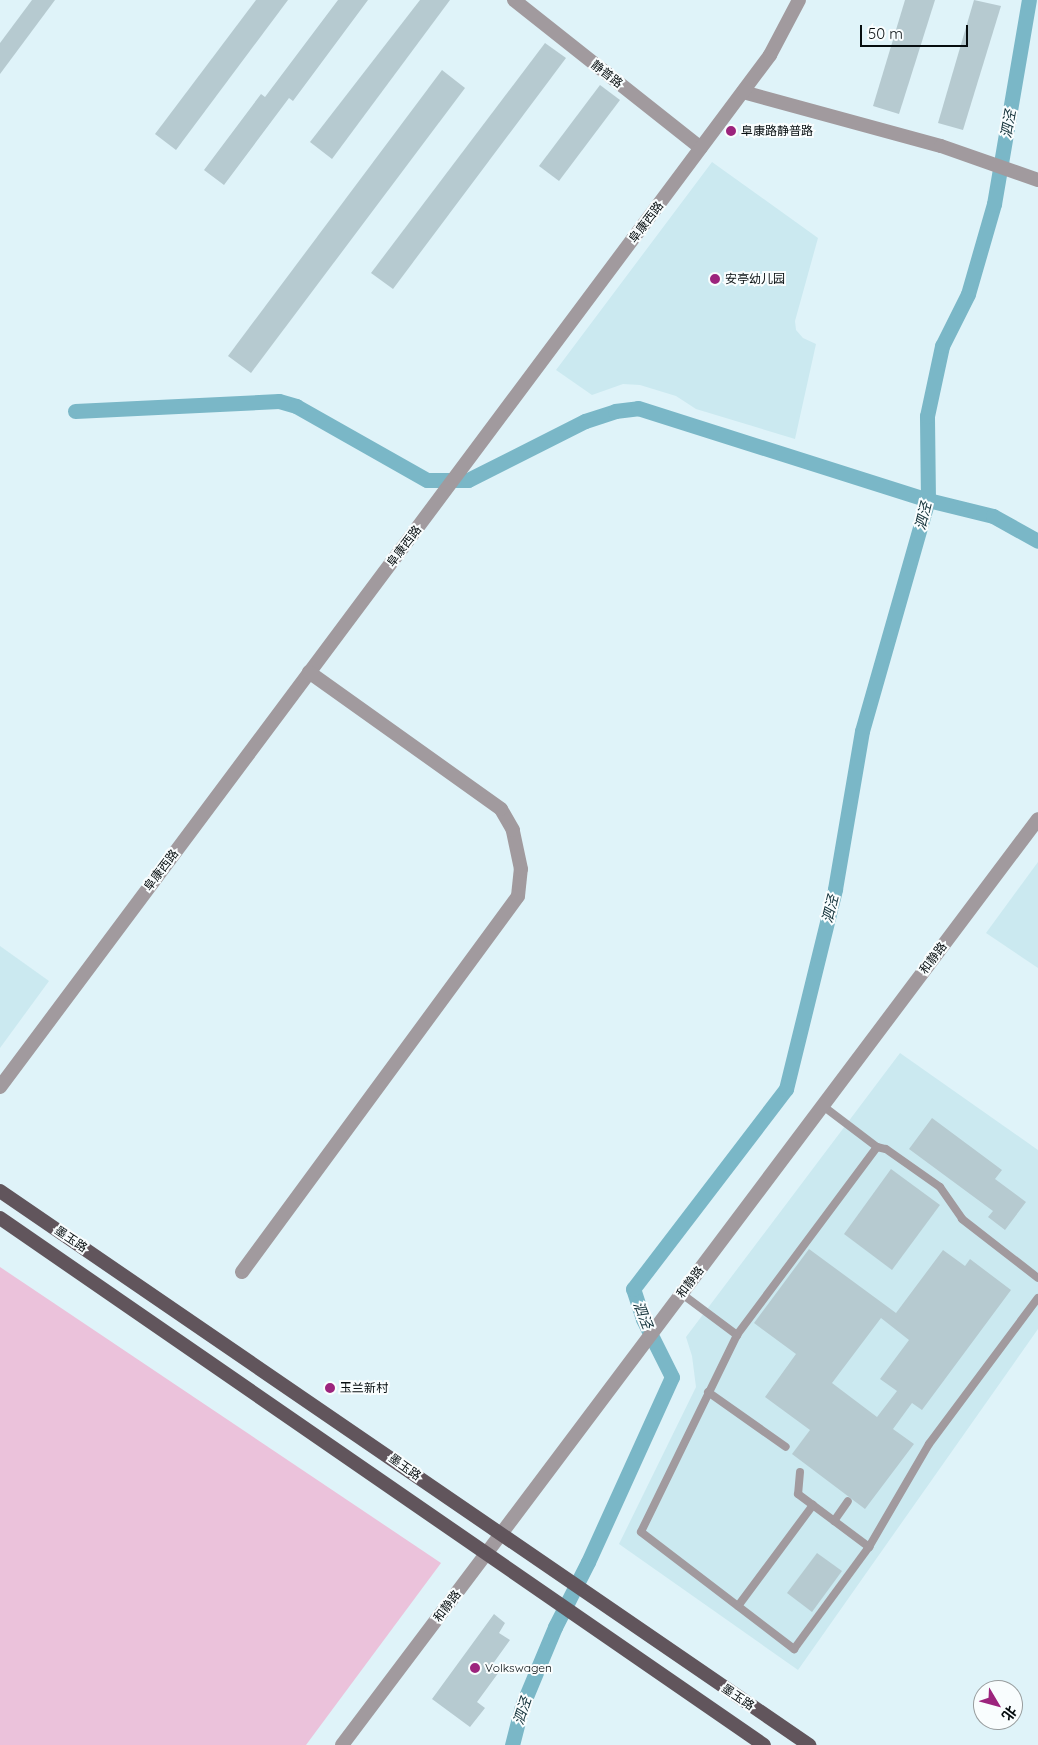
<!DOCTYPE html>
<html>
<head>
<meta charset="utf-8">
<style>
  body { margin:0 }
  #map { position:relative; width:1038px; height:1745px; overflow:hidden; background:#dff3f9; font-family:Quicksand,"Noto Sans SC",sans-serif }
  div>[style] { position:absolute }
  [style*='--x'] { left:calc(var(--x)*1px); top:calc(var(--y)*1px); width:calc(var(--w)*1px); rotate:calc(var(--a)*1deg) }
  .built>* { inset:0; background:#cbe9f0 }
  .green>* { inset:0; background:#ebc2db }
  .canal>* { height:15px; margin:-7.5px; padding:0 7.5px; transform-origin:7.5px; border-radius:7.5px; background:#7ab7c7 }
  .building>* { inset:0; background:#b6cad0 }
  .service>* { height:8px; margin:-4px; padding:0 4px; transform-origin:4px; border-radius:4px; background:#a19a9e }
  .minor>* { height:14px; margin:-7px; padding:0 7px; transform-origin:7px; border-radius:7px; background:#a19a9e }
  .tertiary>* { height:14px; margin:-7px; padding:0 7px; transform-origin:7px; border-radius:7px; background:#a19a9e }
  .primary>* { height:14px; margin:-7px; padding:0 7px; transform-origin:7px; border-radius:7px; background:#61555c }
  .dots>* { width:14px; height:14px; translate:-50% -50%; box-sizing:border-box; border:2px solid #f9fdfe; border-radius:50% }
  span { translate:-50% -50%; white-space:nowrap; text-align:center; line-height:1.15; -webkit-text-stroke:4px #f9fdfe; paint-order:stroke }
  .street-label { font-size:12px; color:#060d0f }
  .poi-label { font-size:12px; color:#060d0f }
  .left { translate:0 -50%; text-align:left }
  .water-label { font-size:14px; color:#102f37; font-style:italic }
  .north { position:absolute; left:973px; top:1680px; width:50px; height:50px; box-sizing:border-box; background:#f9fdfe; border:1px solid #989d9e; border-radius:50%; rotate:127deg; font-size:14px; font-weight:700; line-height:20px; text-align:center; color:#060d0f }
  .north::after { content:''; display:block; margin:auto; width:18px; height:22px; background:#9c247d; clip-path:polygon(50% 0,100% 100%,50% 72%,0 100%) }
  .scale { position:absolute; left:860px; top:25px; width:108px; height:22px; box-sizing:border-box; border:2px solid #060d0f; border-top:0; padding-left:6px; font-size:15px; line-height:18px; white-space:nowrap; color:#060d0f; -webkit-text-stroke:4px #f9fdfe; paint-order:stroke }
</style>
</head>
<body>
<div id="map">
  <div class="built">
    <i style="clip-path:polygon(712px 162px,818px 238px,795px 321px,796px 330px,803px 338px,816px 344px,795px 439px,696px 409px,676px 396px,640px 385px,623px 384px,592px 395px,556px 370px)"></i>
    <i style="clip-path:polygon(1038px 862px,1038px 968px,986px 933px)"></i>
    <i style="clip-path:polygon(0 946px,49px 981px,0 1048px)"></i>
    <i style="clip-path:polygon(900px 1053px,1038px 1150px,1038px 1329px,798px 1670px,619px 1544px,696px 1387px,692px 1356px,686px 1337px)"></i>
  </div>
  <div class="green">
    <i style="clip-path:polygon(0 1267px,441px 1563px,306px 1745px,0 1745px)"></i>
  </div>
  <div class="canal">
    <i style="--x:75;--y:411;--w:204;--a:-2.8"></i>
    <i style="--x:279;--y:401;--w:18;--a:16"></i>
    <i style="--x:296;--y:406;--w:150;--a:29.5"></i>
    <i style="--x:427;--y:480;--w:41;--a:0"></i>
    <i style="--x:468;--y:480;--w:131;--a:-26.8"></i>
    <i style="--x:585;--y:421;--w:32;--a:-18"></i>
    <i style="--x:615;--y:411;--w:23;--a:-7"></i>
    <i style="--x:638;--y:408;--w:304;--a:17.6"></i>
    <i style="--x:928;--y:500;--w:67;--a:13.8"></i>
    <i style="--x:993;--y:516;--w:51;--a:29.1"></i>
    <i style="--x:512;--y:1745;--w:40;--a:-75.6"></i>
    <i style="--x:522;--y:1706;--w:86;--a:-67.3"></i>
    <i style="--x:555;--y:1627;--w:73;--a:-63.1"></i>
    <i style="--x:588;--y:1562;--w:203;--a:-65.6"></i>
    <i style="--x:672;--y:1377;--w:65;--a:-116.6"></i>
    <i style="--x:643;--y:1319;--w:32;--a:-108"></i>
    <i style="--x:633;--y:1289;--w:252;--a:-52.6"></i>
    <i style="--x:786;--y:1089;--w:206;--a:-76.2"></i>
    <i style="--x:835;--y:889;--w:160;--a:-80.3"></i>
    <i style="--x:862;--y:731;--w:240;--a:-74.1"></i>
    <i style="--x:928;--y:500;--w:84;--a:-90.7"></i>
    <i style="--x:927;--y:416;--w:72;--a:-77.9"></i>
    <i style="--x:942;--y:346;--w:58;--a:-63.4"></i>
    <i style="--x:968;--y:294;--w:94;--a:-73.9"></i>
    <i style="--x:994;--y:204;--w:207;--a:-80.3"></i>
  </div>
  <div class="building">
    <i style="clip-path:polygon(32px 0,55px 0,0 74px,0 43px)"></i>
    <i style="clip-path:polygon(256px 0,288px 0,176px 150px,155px 134px)"></i>
    <i style="clip-path:polygon(338px 0,368px 0,293px 101px,289px 98px,224px 185px,204px 170px,261px 94px,265px 97px)"></i>
    <i style="clip-path:polygon(420px 0,450px 0,332px 159px,310px 142px)"></i>
    <i style="clip-path:polygon(905px 0,935px 0,899px 114px,873px 106px)"></i>
    <i style="clip-path:polygon(974px 0,1001px 6px,963px 130px,938px 123px)"></i>
    <i style="clip-path:polygon(545px 43px,566px 58px,393px 289px,371px 273px)"></i>
    <i style="clip-path:polygon(442px 70px,465px 88px,251px 373px,228px 356px)"></i>
    <i style="clip-path:polygon(600px 85px,620px 100px,559px 181px,539px 166px)"></i>
    <i style="clip-path:polygon(932px 1118px,1002px 1170px,995px 1179px,1026px 1202px,1005px 1230px,988px 1217px,993px 1211px,909px 1149px)"></i>
    <i style="clip-path:polygon(891px 1169px,940px 1205px,892px 1270px,844px 1234px)"></i>
    <i style="clip-path:polygon(evenodd,809px 1249px,896px 1313px,943px 1250px,965px 1266px,970px 1259px,1011px 1290px,922px 1410px,912px 1403px,893px 1429px,914px 1444px,865px 1509px,792px 1454px,810px 1430px,765px 1397px,796px 1354px,754px 1323px,809px 1249px,881px 1318px,909px 1340px,880px 1379px,897px 1391px,877px 1417px,832px 1383px,881px 1318px)"></i>
    <i style="clip-path:polygon(817px 1553px,842px 1571px,812px 1612px,787px 1593px)"></i>
    <i style="clip-path:polygon(494px 1614px,505px 1623px,499px 1633px,510px 1640px,492px 1665px,499px 1672px,477px 1702px,485px 1708px,470px 1727px,432px 1699px)"></i>
  </div>
  <div class="service">
    <i style="--x:823;--y:1106;--w:68;--a:37.2"></i>
    <i style="--x:877;--y:1147;--w:9;--a:13"></i>
    <i style="--x:886;--y:1149;--w:66;--a:35.1"></i>
    <i style="--x:940;--y:1187;--w:39;--a:55"></i>
    <i style="--x:962;--y:1219;--w:96;--a:37.8"></i>
    <i style="--x:877;--y:1147;--w:234;--a:126.7"></i>
    <i style="--x:737;--y:1335;--w:219;--a:116"></i>
    <i style="--x:641;--y:1532;--w:193;--a:37.4"></i>
    <i style="--x:794;--y:1649;--w:127;--a:-53.7"></i>
    <i style="--x:869;--y:1547;--w:119;--a:-59.8"></i>
    <i style="--x:929;--y:1444;--w:182;--a:-53.3"></i>
    <i style="--x:682;--y:1294;--w:69;--a:36.7"></i>
    <i style="--x:708;--y:1392;--w:95;--a:35.2"></i>
    <i style="--x:800;--y:1472;--w:22;--a:95"></i>
    <i style="--x:798;--y:1494;--w:89;--a:36.7"></i>
    <i style="--x:834;--y:1521;--w:24;--a:-55"></i>
    <i style="--x:738;--y:1606;--w:126;--a:-53.4"></i>
  </div>
  <div class="minor">
    <i style="--x:514;--y:0;--w:238;--a:38.4"></i>
    <i style="--x:743;--y:92;--w:205;--a:15.3"></i>
    <i style="--x:941;--y:146;--w:103;--a:19.3"></i>
    <i style="--x:0;--y:1087;--w:1288;--a:-53.27"></i>
    <i style="--x:770;--y:55;--w:62;--a:-62.2"></i>
    <i style="--x:242;--y:1272;--w:466;--a:-53.7"></i>
    <i style="--x:518;--y:896;--w:27;--a:-84"></i>
    <i style="--x:521;--y:869;--w:40;--a:-102"></i>
    <i style="--x:513;--y:830;--w:24;--a:-120"></i>
    <i style="--x:501;--y:809;--w:236;--a:-144.5"></i>
    <i style="--x:501;--y:1534;--w:894;--a:-53.09"></i>
  </div>
  <div class="tertiary">
    <i style="--x:342;--y:1745;--w:264;--a:-53"></i>
  </div>
  <div class="primary">
    <i style="--x:0;--y:1191;--w:981;--a:34.4"></i>
    <i style="--x:0;--y:1218;--w:928;--a:34.6"></i>
  </div>
  <div class="dots">
    <i style="left:731px;top:131px;background:#9c247d"></i>
    <i style="left:715px;top:279px;background:#9c247d"></i>
    <i style="left:330px;top:1388px;background:#9c247d"></i>
    <i style="left:475px;top:1668px;background:#9c247d"></i>
  </div>
  <div class="street-label">
    <span style="left:607px;top:74px;rotate:38deg">静普路</span>
    <span style="left:646px;top:222px;rotate:-53deg">阜康西路</span>
    <span style="left:404px;top:546px;rotate:-53deg">阜康西路</span>
    <span style="left:161px;top:870px;rotate:-53deg">阜康西路</span>
    <span style="left:933px;top:958px;rotate:-53deg">和静路</span>
    <span style="left:71px;top:1239px;rotate:34deg">墨玉路</span>
    <span style="left:690px;top:1282px;rotate:-53deg">和静路</span>
    <span style="left:405px;top:1467px;rotate:35deg">墨玉路</span>
    <span style="left:447px;top:1606px;rotate:-53deg">和静路</span>
    <span style="left:738px;top:1697px;rotate:34deg">墨玉路</span>
  </div>
  <div class="poi-label">
    <span class="left" style="left:741px;top:131px">阜康路静普路</span>
    <span class="left" style="left:725px;top:279px">安亭幼儿园</span>
    <span class="left" style="left:340px;top:1388px">玉兰新村</span>
    <span class="left" style="left:485px;top:1668px">Volkswagen</span>
  </div>
  <div class="water-label">
    <span style="left:1008px;top:124px;rotate:-80deg">泗泾</span>
    <span style="left:923px;top:516px;rotate:-76deg">泗泾</span>
    <span style="left:830px;top:909px;rotate:-76deg">泗泾</span>
    <span style="left:643px;top:1315px;rotate:68deg">泗泾</span>
    <span style="left:522px;top:1711px;rotate:-72deg">泗泾</span>
  </div>
  <div class="north">北</div>
  <div class="scale">50 m</div>
</div>
</body>
</html>
